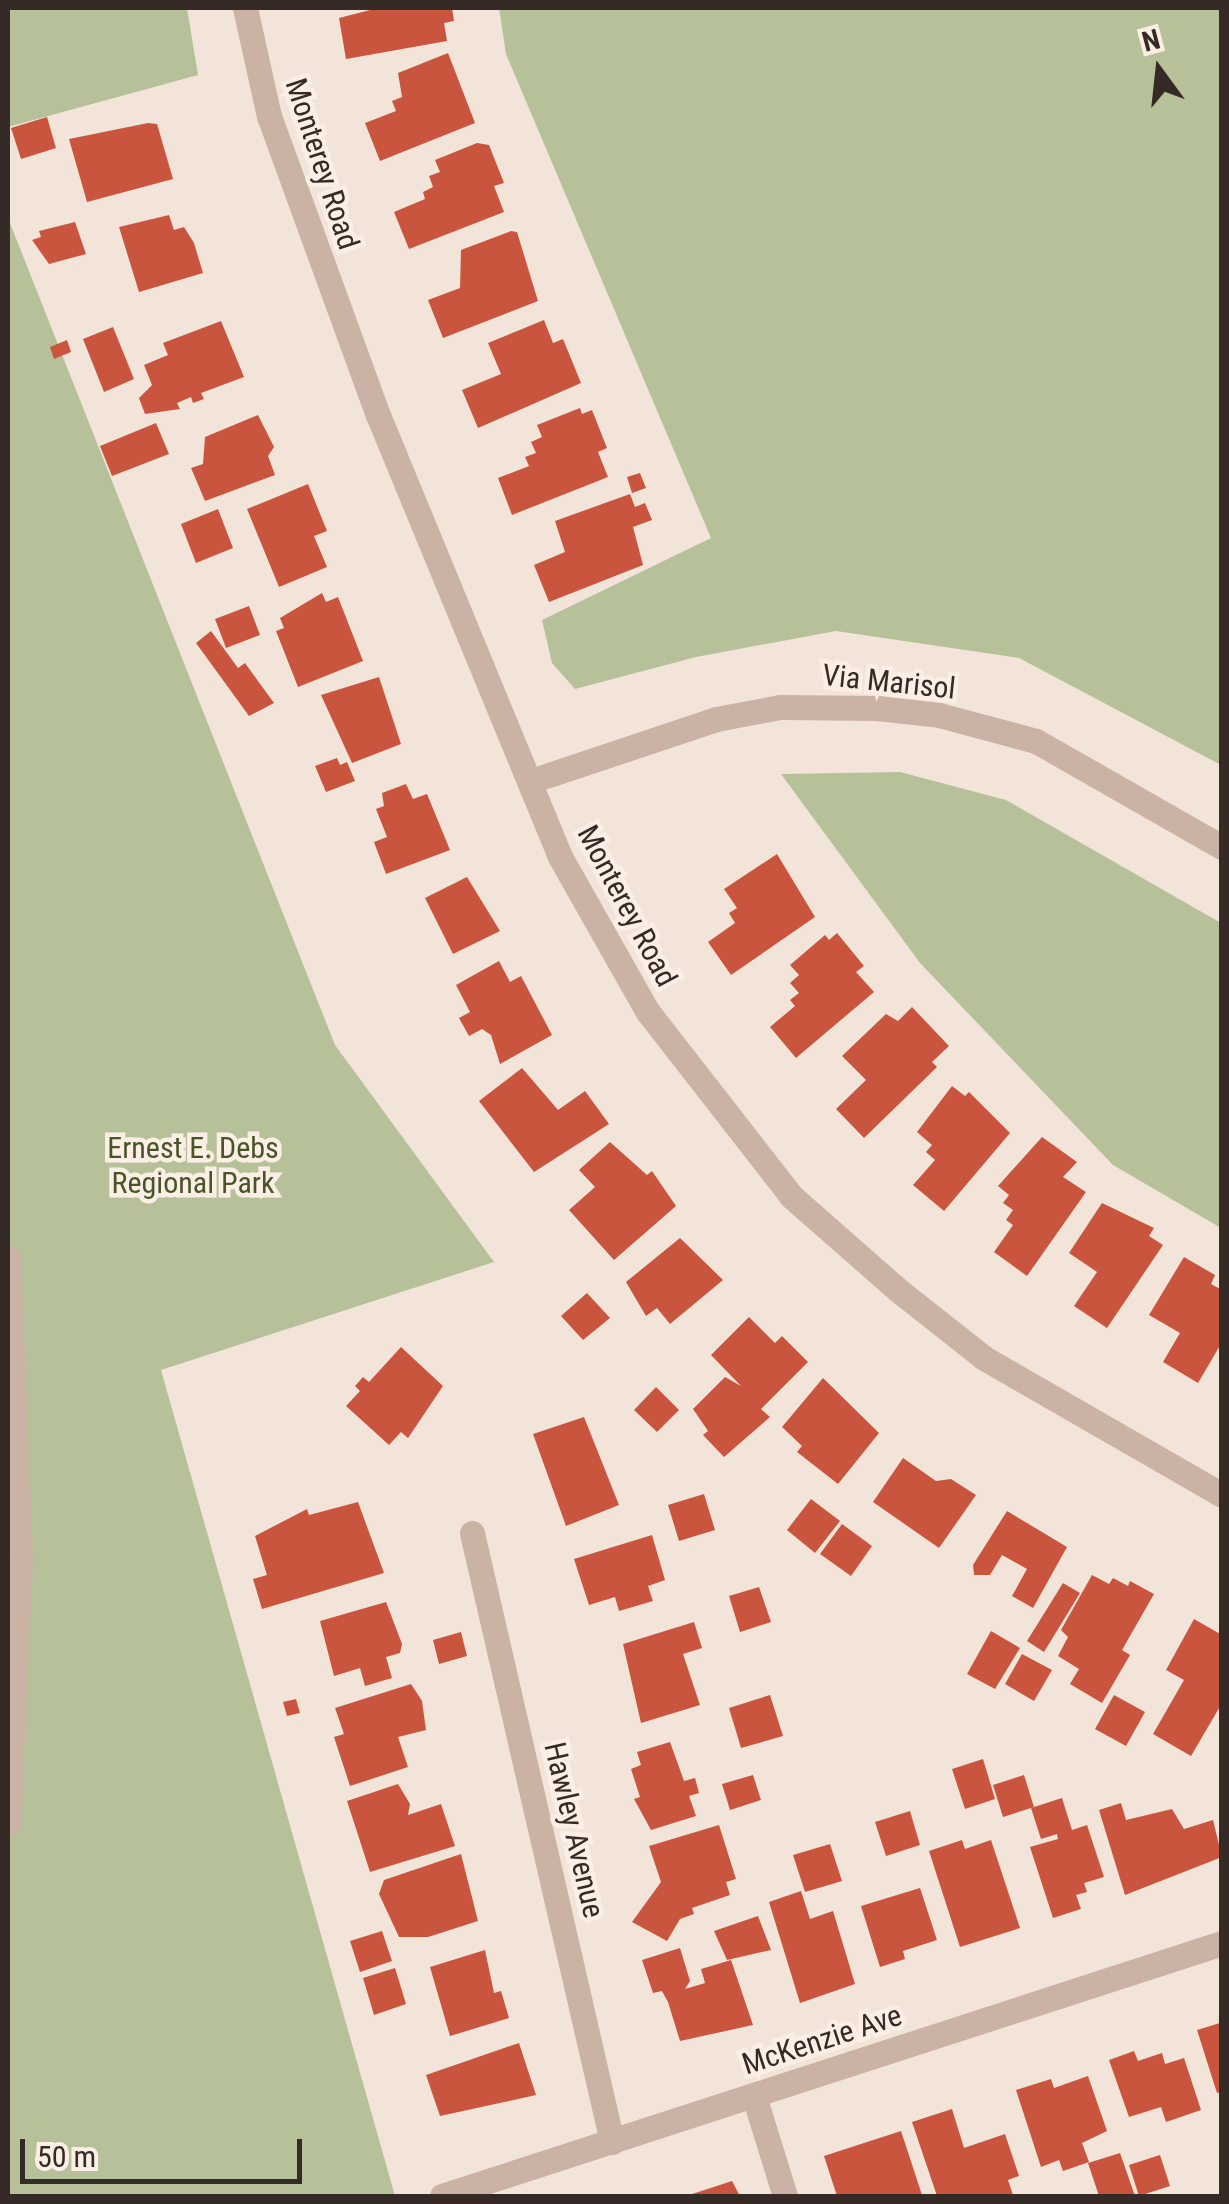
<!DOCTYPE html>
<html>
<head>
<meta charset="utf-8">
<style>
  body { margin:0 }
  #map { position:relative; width:1229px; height:2204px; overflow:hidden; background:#f2e4d9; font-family:"Roboto Condensed",sans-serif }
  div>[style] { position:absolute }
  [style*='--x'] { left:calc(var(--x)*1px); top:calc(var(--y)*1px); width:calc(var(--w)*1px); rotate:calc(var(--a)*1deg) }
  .green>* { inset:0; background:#b7c199 }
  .building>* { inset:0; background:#ca553f }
  .minor>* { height:25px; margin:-12.5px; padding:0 12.5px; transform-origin:12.5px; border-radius:12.5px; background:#cab2a5 }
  span { translate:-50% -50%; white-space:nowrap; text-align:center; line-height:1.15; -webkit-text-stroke:9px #faeee5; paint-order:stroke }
  .street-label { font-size:30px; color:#362a26 }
  .park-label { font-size:30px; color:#495529 }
  .frame { position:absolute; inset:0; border:10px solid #362a26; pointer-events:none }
  .north { position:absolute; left:1109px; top:20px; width:100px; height:100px; -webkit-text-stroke:8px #faeee5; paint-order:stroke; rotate:345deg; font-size:28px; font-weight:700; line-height:40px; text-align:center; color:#362a26 }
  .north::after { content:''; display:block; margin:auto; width:35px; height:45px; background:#362a26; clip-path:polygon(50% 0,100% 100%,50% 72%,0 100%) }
  .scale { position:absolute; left:20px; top:2139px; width:282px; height:45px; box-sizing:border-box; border:5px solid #362a26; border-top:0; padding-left:12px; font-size:30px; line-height:35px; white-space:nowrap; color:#362a26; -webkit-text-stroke:8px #faeee5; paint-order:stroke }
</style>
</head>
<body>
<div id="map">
  <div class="green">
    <i style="clip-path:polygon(8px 8px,187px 8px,198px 75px,8px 127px)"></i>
    <i style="clip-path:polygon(499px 8px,1221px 8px,1221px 765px,1019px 658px,836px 631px,696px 657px,575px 689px,552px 663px,542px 620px,711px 538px,506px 54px)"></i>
    <i style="clip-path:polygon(8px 218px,335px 1045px,494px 1262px,161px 1370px,395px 2196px,8px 2196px)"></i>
    <i style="clip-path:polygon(900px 772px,1006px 800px,1221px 923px,1221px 1228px,1113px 1165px,920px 963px,781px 774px)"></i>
  </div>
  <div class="building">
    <i style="clip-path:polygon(378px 8px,452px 8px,454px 21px,444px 23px,447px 41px,346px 59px,339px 18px)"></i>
    <i style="clip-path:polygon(448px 53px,475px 123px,380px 161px,365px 123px,396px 111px,392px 101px,402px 97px,398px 73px)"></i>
    <i style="clip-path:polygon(47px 117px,56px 148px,21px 159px,11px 128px)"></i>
    <i style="clip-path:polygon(148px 123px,157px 124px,173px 179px,87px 202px,69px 139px)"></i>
    <i style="clip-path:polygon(477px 143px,489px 145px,504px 183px,494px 186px,504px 212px,409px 249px,394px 212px,425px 199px,423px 192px,433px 187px,429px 176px,440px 172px,435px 160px)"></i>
    <i style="clip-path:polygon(169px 215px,174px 230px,184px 227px,194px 243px,203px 273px,139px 292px,119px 227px)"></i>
    <i style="clip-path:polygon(75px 222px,86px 254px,49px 264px,32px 240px,41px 237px,39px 231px)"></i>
    <i style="clip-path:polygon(511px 231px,517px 232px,538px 301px,443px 338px,428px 300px,460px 288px,461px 250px)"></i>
    <i style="clip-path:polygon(544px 320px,553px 343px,563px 339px,581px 383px,478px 428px,462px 390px,501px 374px,488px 343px)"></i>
    <i style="clip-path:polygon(221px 321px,244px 377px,201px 393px,204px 399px,193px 403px,191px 397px,177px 403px,180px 409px,145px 414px,139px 398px,152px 385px,144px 365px,168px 355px,163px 343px)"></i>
    <i style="clip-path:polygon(113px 327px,134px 379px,104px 392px,83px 339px)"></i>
    <i style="clip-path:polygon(67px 340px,71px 352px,54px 359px,50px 347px)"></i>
    <i style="clip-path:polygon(580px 408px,582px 414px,592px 410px,607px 448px,598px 452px,608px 477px,512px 515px,498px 478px,529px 466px,525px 457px,536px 453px,531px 442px,542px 437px,537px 425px)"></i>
    <i style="clip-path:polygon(258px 415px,274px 447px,268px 456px,275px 475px,205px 501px,191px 468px,203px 464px,205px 437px)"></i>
    <i style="clip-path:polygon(156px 423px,169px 454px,112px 476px,100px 446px)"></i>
    <i style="clip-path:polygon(640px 473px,646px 488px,632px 493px,627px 477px)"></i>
    <i style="clip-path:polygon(308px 484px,327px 531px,314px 536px,327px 567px,279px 587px,247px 509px)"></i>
    <i style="clip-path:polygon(630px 494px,635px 507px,645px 503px,652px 520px,633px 527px,643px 565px,549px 602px,534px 565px,565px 552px,555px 521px)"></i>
    <i style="clip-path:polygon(218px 509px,233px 548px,196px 563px,181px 524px)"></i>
    <i style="clip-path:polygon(322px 593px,326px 602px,338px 597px,363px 661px,298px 687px,276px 631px,284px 628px,280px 618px)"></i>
    <i style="clip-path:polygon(249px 606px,260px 635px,226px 648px,215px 619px)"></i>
    <i style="clip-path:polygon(211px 631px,238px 668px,245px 663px,274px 703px,249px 716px,196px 643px)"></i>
    <i style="clip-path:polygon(379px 677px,401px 744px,352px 763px,321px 695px)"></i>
    <i style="clip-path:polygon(337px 758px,340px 765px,347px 762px,355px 781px,326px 792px,315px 766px)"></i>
    <i style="clip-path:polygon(406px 784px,413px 799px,427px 794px,450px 850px,386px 874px,374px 842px,387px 837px,376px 809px,384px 806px,382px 793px)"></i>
    <i style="clip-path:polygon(777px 854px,815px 917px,731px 975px,708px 942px,735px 923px,729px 913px,737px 908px,724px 889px)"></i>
    <i style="clip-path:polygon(467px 877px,500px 931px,453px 954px,425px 898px)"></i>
    <i style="clip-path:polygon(837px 933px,864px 966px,856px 972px,874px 992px,796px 1058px,770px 1027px,795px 1006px,790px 1000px,799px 993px,790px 983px,799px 975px,790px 965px,825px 935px,829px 940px)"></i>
    <i style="clip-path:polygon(499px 961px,510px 982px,521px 976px,552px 1035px,500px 1064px,491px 1035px,482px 1029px,469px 1036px,459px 1018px,470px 1012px,456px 985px)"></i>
    <i style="clip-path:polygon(912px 1007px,949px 1046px,932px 1062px,937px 1067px,864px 1138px,836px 1109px,866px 1080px,842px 1056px,886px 1014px,898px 1021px)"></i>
    <i style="clip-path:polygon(522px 1068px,558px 1110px,585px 1091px,609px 1124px,534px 1172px,479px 1101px)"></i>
    <i style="clip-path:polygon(952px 1086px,965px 1096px,969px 1092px,1010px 1133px,944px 1211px,913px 1185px,935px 1160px,926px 1152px,932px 1145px,917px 1132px)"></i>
    <i style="clip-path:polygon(1042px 1137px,1077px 1162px,1063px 1177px,1086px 1192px,1027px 1276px,994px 1252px,1013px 1225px,1006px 1220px,1013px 1210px,1003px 1203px,1009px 1195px,998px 1186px)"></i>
    <i style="clip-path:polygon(610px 1142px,647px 1175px,652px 1171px,676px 1206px,614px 1260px,569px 1210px,595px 1187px,579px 1170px)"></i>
    <i style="clip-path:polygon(1102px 1203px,1154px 1228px,1149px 1236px,1163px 1245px,1107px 1328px,1074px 1306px,1097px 1272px,1069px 1253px)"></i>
    <i style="clip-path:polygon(680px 1238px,723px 1280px,670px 1324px,657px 1308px,646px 1316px,626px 1282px)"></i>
    <i style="clip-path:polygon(1184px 1257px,1215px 1275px,1211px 1284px,1222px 1290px,1222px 1342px,1198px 1383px,1163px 1362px,1180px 1333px,1149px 1315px)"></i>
    <i style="clip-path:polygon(587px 1293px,610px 1318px,583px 1340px,561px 1316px)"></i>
    <i style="clip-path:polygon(749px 1317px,775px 1343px,782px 1336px,808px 1362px,761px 1409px,770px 1417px,724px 1457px,703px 1435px,708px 1431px,693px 1409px,725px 1377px,741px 1386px,711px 1355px)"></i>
    <i style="clip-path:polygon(401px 1347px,443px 1386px,408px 1438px,401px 1432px,389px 1445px,346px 1406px,360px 1391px,355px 1386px,363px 1377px,369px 1382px)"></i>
    <i style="clip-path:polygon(823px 1378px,879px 1433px,838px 1484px,797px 1452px,802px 1446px,782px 1427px)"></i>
    <i style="clip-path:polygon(656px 1387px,679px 1410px,657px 1432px,634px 1410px)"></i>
    <i style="clip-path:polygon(584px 1417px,619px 1505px,566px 1526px,533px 1434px)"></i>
    <i style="clip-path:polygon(903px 1458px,936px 1481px,951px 1479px,976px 1495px,939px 1548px,873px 1502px)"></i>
    <i style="clip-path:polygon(704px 1494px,715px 1530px,679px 1541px,668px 1505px)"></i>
    <i style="clip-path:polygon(811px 1499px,840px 1521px,815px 1553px,787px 1530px)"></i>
    <i style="clip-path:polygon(358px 1502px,384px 1573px,262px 1609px,253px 1579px,267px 1575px,255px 1536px,307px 1509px,309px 1515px)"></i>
    <i style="clip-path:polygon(1007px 1511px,1067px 1547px,1033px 1608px,1012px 1596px,1027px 1569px,1002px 1555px,990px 1575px,974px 1575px,973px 1565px)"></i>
    <i style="clip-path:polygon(842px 1524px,872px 1546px,851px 1576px,820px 1554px)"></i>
    <i style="clip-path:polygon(652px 1535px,665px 1580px,648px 1586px,653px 1601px,619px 1611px,615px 1597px,589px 1605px,574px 1559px)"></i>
    <i style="clip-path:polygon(1092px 1575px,1109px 1584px,1113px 1578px,1128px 1586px,1130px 1581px,1154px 1594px,1122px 1650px,1130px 1655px,1102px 1703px,1070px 1684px,1079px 1669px,1058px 1656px,1068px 1637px,1061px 1630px)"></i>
    <i style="clip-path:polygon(1063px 1583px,1080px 1593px,1044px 1652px,1027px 1641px)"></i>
    <i style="clip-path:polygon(759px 1587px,771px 1622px,740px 1632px,729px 1596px)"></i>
    <i style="clip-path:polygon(386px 1602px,402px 1644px,400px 1653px,386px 1657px,392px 1678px,365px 1686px,360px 1668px,334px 1676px,320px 1621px)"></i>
    <i style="clip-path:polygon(1194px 1619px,1222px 1635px,1222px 1703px,1191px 1756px,1153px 1734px,1184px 1680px,1166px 1670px)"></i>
    <i style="clip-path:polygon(694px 1622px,702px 1648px,683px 1654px,700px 1705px,641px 1723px,623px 1644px)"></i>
    <i style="clip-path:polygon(991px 1631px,1020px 1648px,995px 1689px,967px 1674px)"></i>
    <i style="clip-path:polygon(461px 1632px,467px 1656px,439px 1664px,433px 1640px)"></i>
    <i style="clip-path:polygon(1022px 1654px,1052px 1670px,1034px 1701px,1005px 1684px)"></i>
    <i style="clip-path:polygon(411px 1684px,422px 1701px,426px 1730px,398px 1737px,408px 1767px,350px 1786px,334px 1737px,344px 1734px,335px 1708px)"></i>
    <i style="clip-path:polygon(770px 1695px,783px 1736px,741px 1748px,729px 1708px)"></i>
    <i style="clip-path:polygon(1114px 1695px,1145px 1712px,1126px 1746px,1095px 1729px)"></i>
    <i style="clip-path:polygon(296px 1699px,300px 1713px,287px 1716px,283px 1702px)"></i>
    <i style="clip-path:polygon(670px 1742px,684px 1781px,695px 1778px,699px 1793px,689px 1796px,696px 1816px,651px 1830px,634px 1799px,640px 1797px,631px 1769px,641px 1765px,637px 1752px)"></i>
    <i style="clip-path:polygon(983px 1759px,995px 1799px,965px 1809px,952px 1769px)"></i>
    <i style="clip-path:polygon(753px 1775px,761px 1800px,730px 1810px,722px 1784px)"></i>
    <i style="clip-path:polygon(1024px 1775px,1034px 1807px,1003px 1817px,993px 1785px)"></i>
    <i style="clip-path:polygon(398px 1784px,410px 1804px,408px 1815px,441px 1804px,455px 1846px,370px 1872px,347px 1801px)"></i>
    <i style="clip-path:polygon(1062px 1798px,1072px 1830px,1087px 1825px,1104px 1877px,1084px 1883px,1087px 1892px,1076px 1895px,1081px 1909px,1053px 1918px,1030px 1847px,1058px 1839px,1057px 1834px,1041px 1839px,1031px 1808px)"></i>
    <i style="clip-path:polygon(1121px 1803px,1126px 1820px,1172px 1809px,1184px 1829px,1213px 1820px,1222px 1857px,1125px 1895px,1099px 1810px)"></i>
    <i style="clip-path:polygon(910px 1811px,920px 1845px,886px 1856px,875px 1822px)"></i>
    <i style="clip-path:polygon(719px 1825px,736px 1879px,726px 1882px,730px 1895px,692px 1908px,694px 1914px,680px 1919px,667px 1941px,632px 1922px,661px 1882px,649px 1846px)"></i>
    <i style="clip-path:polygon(962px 1840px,965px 1849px,991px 1840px,1020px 1928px,960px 1947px,929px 1851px)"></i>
    <i style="clip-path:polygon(830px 1844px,842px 1881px,805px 1892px,793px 1855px)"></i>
    <i style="clip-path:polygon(461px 1854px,478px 1921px,428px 1937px,399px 1937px,379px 1894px,384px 1880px)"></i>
    <i style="clip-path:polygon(920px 1888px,937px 1940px,903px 1951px,905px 1959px,880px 1967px,861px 1906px)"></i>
    <i style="clip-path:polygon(801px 1891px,810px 1919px,833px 1911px,855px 1984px,800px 2003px,769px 1902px)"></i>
    <i style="clip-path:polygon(758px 1916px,771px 1950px,727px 1960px,714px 1931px)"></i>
    <i style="clip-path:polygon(382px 1931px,392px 1961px,360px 1972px,350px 1941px)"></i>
    <i style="clip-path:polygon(680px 1948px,690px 1981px,685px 1989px,705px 1983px,701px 1969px,731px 1960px,753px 2025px,680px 2041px,668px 2002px,662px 1991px,653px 1993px,642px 1960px)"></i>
    <i style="clip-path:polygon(485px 1950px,494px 1993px,501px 1991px,509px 2018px,450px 2036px,430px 1967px)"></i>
    <i style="clip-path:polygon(395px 1968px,406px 2004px,374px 2015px,363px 1978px)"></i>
    <i style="clip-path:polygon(1220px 2023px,1222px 2092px,1217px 2093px,1197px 2030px)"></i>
    <i style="clip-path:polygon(519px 2043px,536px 2095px,440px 2116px,426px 2075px)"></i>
    <i style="clip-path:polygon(1134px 2051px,1138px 2061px,1162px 2053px,1165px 2064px,1184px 2058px,1201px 2110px,1166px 2122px,1161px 2107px,1129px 2117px,1109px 2060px)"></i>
    <i style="clip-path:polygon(1088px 2076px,1107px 2131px,1082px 2143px,1089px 2162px,1063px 2171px,1059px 2160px,1041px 2167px,1016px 2090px,1051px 2079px,1054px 2088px)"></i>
    <i style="clip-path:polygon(952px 2109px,964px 2148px,1005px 2134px,1019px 2176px,1008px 2180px,1013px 2195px,937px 2196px,912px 2122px)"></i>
    <i style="clip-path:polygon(901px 2131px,922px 2195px,837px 2196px,824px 2156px)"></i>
    <i style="clip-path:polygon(1120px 2153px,1135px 2196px,1099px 2196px,1088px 2163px)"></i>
    <i style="clip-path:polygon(1160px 2155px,1170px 2186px,1139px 2196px,1129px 2165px)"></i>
    <i style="clip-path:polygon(732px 2181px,740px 2196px,686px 2196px)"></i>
  </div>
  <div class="minor">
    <i style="--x:245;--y:8;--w:111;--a:77.5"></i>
    <i style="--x:269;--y:116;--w:318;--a:70"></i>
    <i style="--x:378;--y:415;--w:476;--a:67.6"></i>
    <i style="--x:559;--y:855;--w:180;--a:60.5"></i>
    <i style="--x:648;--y:1012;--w:233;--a:52.1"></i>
    <i style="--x:791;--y:1196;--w:142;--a:41.3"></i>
    <i style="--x:898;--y:1290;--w:110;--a:38.3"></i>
    <i style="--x:984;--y:1358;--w:275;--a:29.9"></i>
    <i style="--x:531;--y:781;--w:195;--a:-18.5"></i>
    <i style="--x:716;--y:719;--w:65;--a:-10.6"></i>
    <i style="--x:780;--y:707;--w:97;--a:0.6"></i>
    <i style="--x:877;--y:708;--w:62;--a:6.4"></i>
    <i style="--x:939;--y:715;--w:100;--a:15"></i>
    <i style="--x:1036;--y:741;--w:214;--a:29.7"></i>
    <i style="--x:8;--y:1258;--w:304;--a:87.7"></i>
    <i style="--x:20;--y:1562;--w:262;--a:92.6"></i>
    <i style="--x:472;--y:1533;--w:625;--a:77.05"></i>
    <i style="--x:754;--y:2096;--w:105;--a:72.8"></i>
    <i style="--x:442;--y:2196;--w:820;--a:-17.97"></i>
  </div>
  <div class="street-label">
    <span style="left:322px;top:164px;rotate:72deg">Monterey Road</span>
    <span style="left:889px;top:682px;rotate:6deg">Via Marisol</span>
    <span style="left:627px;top:906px;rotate:62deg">Monterey Road</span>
    <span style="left:574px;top:1830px;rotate:77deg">Hawley Avenue</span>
    <span style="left:822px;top:2040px;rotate:-18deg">McKenzie Ave</span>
  </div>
  <div class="park-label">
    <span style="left:193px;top:1165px">Ernest E. Debs<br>Regional Park</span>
  </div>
  <div class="frame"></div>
  <div class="north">N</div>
  <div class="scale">50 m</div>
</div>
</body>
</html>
